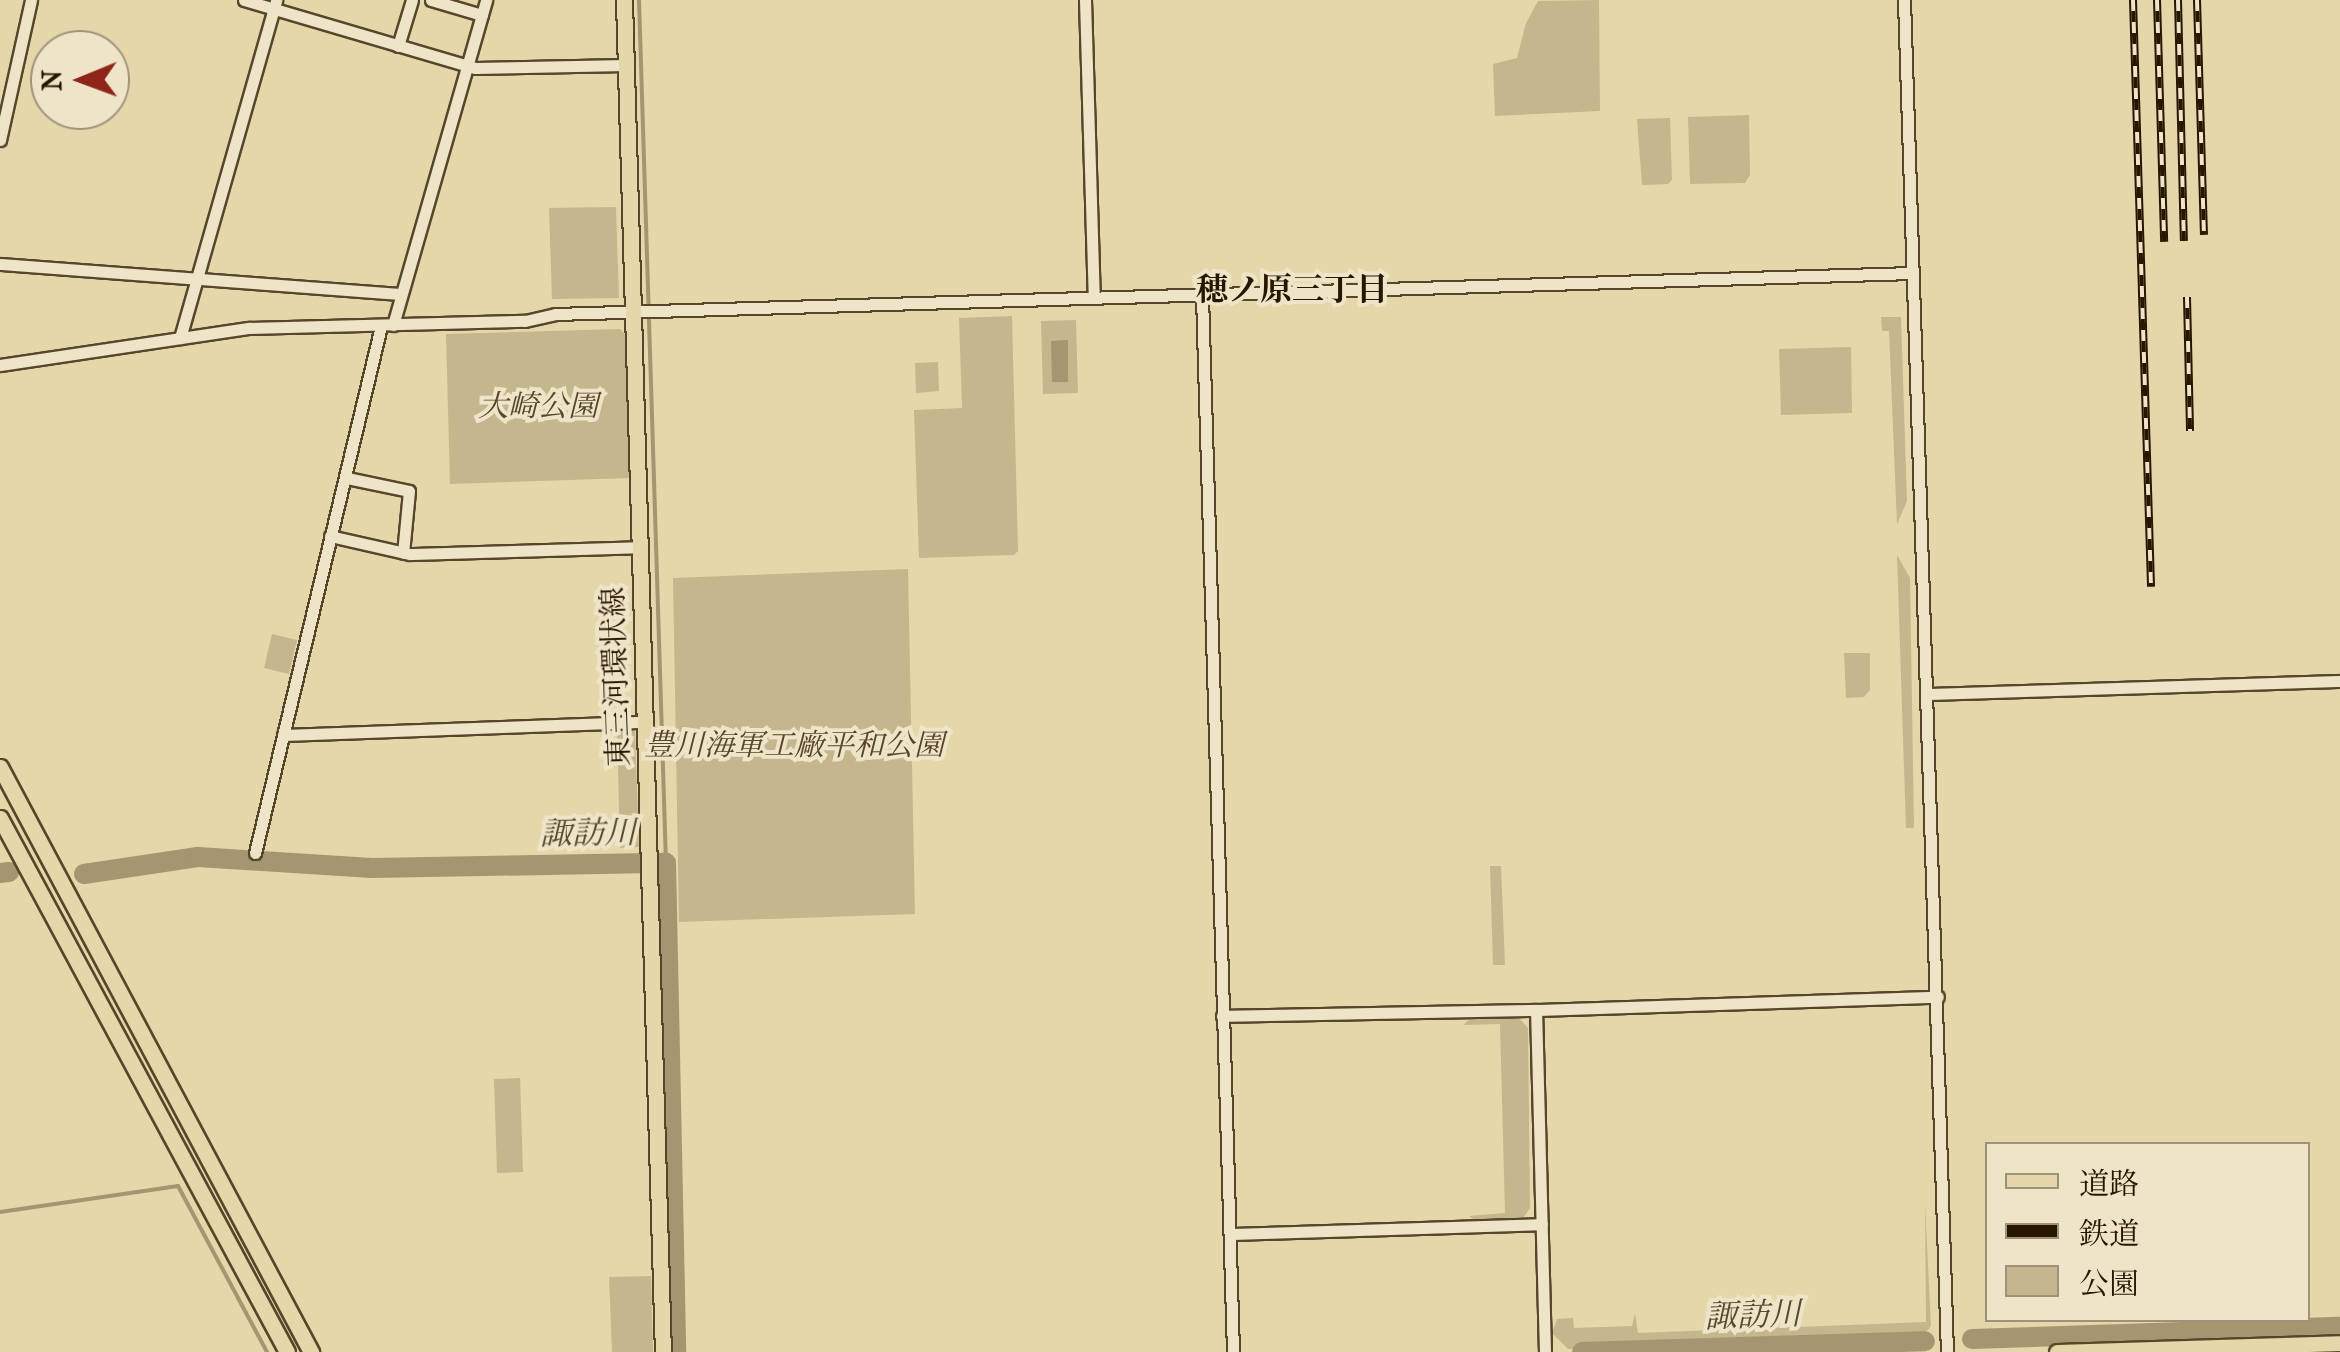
<!DOCTYPE html>
<html>
<head>
<meta charset="utf-8">
<style>
  body { margin:0 }
  #map { position:relative; width:2340px; height:1352px; overflow:hidden; background:#e5d7aa; font-family:"IM FELL French Canon","Noto Serif JP",serif }
  div>[style] { position:absolute }
  [style*='--x'] { left:calc(var(--x)*1px); top:calc(var(--y)*1px); width:calc(var(--w)*1px); rotate:calc(var(--a)*1deg) }
  .green>* { inset:0; background:#c5b68d }
  .water>* { inset:0; background:#a59571 }
  .stream>* { height:4px; margin:-2px; padding:0 2px; transform-origin:2px; border-radius:2px; background:#a59571 }
  .river>* { height:20px; margin:-10px; padding:0 10px; transform-origin:10px; border-radius:10px; background:#a59571 }
  .roads { filter:drop-shadow(2px 0 #58462b) drop-shadow(-2px 0 #58462b) drop-shadow(0 2px #58462b) drop-shadow(0 -2px #58462b) }
  .minor>* { height:11px; margin:-5.5px; padding:0 5.5px; transform-origin:5.5px; border-radius:5.5px; background:#eee5c8 }
  .major>* { height:15px; margin:-7.5px; padding:0 7.5px; transform-origin:7.5px; border-radius:7.5px; background:#e5d7aa }
  .rail>* { height:8px; margin-top:-4px; transform-origin:0; background:repeating-linear-gradient(90deg,#eee5c8 0 11px,#291601 0 22px); box-sizing:border-box; border-block:2px solid #291601 }
  span { translate:-50% -50%; white-space:nowrap; text-align:center; line-height:1.15; -webkit-text-stroke:8px #eee5c8; paint-order:stroke }
  .park-label { font-size:30px; color:#58462b; font-style:italic }
  .street-label { font-size:30px; color:#291601 }
  .neighbourhood-label { font-size:32px; color:#291601; font-weight:700 }
  .water-label { font-size:32px; color:#5b492e; font-style:italic }
  .legend { position:absolute; left:1985px; top:1142px; width:325px; height:180px; box-sizing:border-box; background:#eee5c8; border:2px solid #9f9278; margin:0; padding:12px 18px; list-style:none; font-size:30px; color:#291601 }
  .legend li { display:flex; align-items:center; gap:20px; height:50px }
  .legend b { width:50px; border:2px solid #9f9278 }
  .north { position:absolute; left:30px; top:30px; width:100px; height:100px; box-sizing:border-box; background:#eee5c8; border:2px solid #9f9278; border-radius:50%; rotate:269deg; font-size:28px; font-weight:700; line-height:40px; text-align:center; color:#291601 }
  .north::after { content:''; display:block; margin:auto; width:35px; height:45px; background:#8f2418; clip-path:polygon(50% 0,100% 100%,50% 72%,0 100%) }
</style>
</head>
<body>
<div id="map">
  <div class="green">
    <i style="clip-path:polygon(1599px 0,1600px 111px,1495px 116px,1493px 64px,1517px 58px,1526px 23px,1538px 1px)"></i>
    <i style="clip-path:polygon(1749px 115px,1750px 175px,1745px 183px,1690px 184px,1688px 117px)"></i>
    <i style="clip-path:polygon(1670px 118px,1672px 180px,1668px 184px,1642px 185px,1637px 119px)"></i>
    <i style="clip-path:polygon(616px 207px,619px 298px,552px 299px,549px 208px)"></i>
    <i style="clip-path:polygon(1012px 316px,1018px 551px,1014px 555px,919px 558px,914px 410px,962px 408px,959px 318px)"></i>
    <i style="clip-path:polygon(1881px 317px,1901px 317px,1907px 501px,1897px 524px,1889px 331px,1882px 331px)"></i>
    <i style="clip-path:polygon(1076px 320px,1078px 393px,1043px 394px,1041px 321px)"></i>
    <i style="clip-path:polygon(620px 329px,626px 335px,630px 478px,450px 484px,446px 334px)"></i>
    <i style="clip-path:polygon(1851px 347px,1852px 413px,1781px 415px,1779px 349px)"></i>
    <i style="clip-path:polygon(938px 362px,939px 391px,916px 393px,915px 363px)"></i>
    <i style="clip-path:polygon(1897px 555px,1910px 578px,1914px 828px,1906px 828px)"></i>
    <i style="clip-path:polygon(908px 569px,915px 914px,679px 922px,673px 578px)"></i>
    <i style="clip-path:polygon(272px 634px,297px 640px,289px 674px,264px 668px)"></i>
    <i style="clip-path:polygon(1870px 653px,1870px 690px,1864px 697px,1846px 698px,1844px 653px)"></i>
    <i style="clip-path:polygon(635px 728px,639px 847px,620px 848px,617px 729px)"></i>
    <i style="clip-path:polygon(1490px 866px,1501px 866px,1505px 965px,1493px 965px)"></i>
    <i style="clip-path:polygon(1518px 1017px,1528px 1028px,1530px 1208px,1521px 1221px,1478px 1222px,1469px 1216px,1505px 1213px,1500px 1024px,1463px 1025px,1471px 1018px)"></i>
    <i style="clip-path:polygon(520px 1078px,523px 1172px,497px 1173px,494px 1079px)"></i>
    <i style="clip-path:polygon(1925px 1204px,1931px 1326px,1922px 1337px,1568px 1349px,1552px 1333px,1557px 1319px,1573px 1318px,1574px 1328px,1632px 1326px,1635px 1313px,1638px 1333px,1926px 1322px)"></i>
    <i style="clip-path:polygon(651px 1276px,653px 1352px,612px 1352px,609px 1277px)"></i>
  </div>
  <div class="water">
    <i style="clip-path:polygon(1068px 340px,1068px 382px,1052px 382px,1051px 341px)"></i>
  </div>
  <div class="stream">
    <i style="--x:639;--y:0;--w:863;--a:88.21"></i>
    <i style="--x:0;--y:1212;--w:180;--a:-8.3"></i>
    <i style="--x:178;--y:1186;--w:188;--a:61.8"></i>
  </div>
  <div class="river">
    <i style="--x:0;--y:873;--w:9;--a:-6"></i>
    <i style="--x:84;--y:874;--w:115;--a:-8.5"></i>
    <i style="--x:198;--y:857;--w:174;--a:3.6"></i>
    <i style="--x:372;--y:868;--w:294;--a:-1"></i>
    <i style="--x:666;--y:863;--w:489;--a:88.8"></i>
    <i style="--x:1972;--y:1339;--w:368;--a:-1.9"></i>
    <i style="--x:1582;--y:1352;--w:343;--a:-1.8"></i>
  </div>
  <div class="roads">
    <div class="minor">
      <i style="--x:244;--y:0;--w:241;--a:16.4"></i>
      <i style="--x:475;--y:68;--w:151;--a:-1.1"></i>
      <i style="--x:431;--y:0;--w:53;--a:16.4"></i>
      <i style="--x:1085;--y:0;--w:297;--a:88.3"></i>
      <i style="--x:1904;--y:0;--w:1353;--a:88.18"></i>
      <i style="--x:398;--y:46;--w:48;--a:-73.1"></i>
      <i style="--x:0;--y:140;--w:143;--a:-77.5"></i>
      <i style="--x:0;--y:264;--w:402;--a:4.3"></i>
      <i style="--x:1202;--y:295;--w:1057;--a:88.32"></i>
      <i style="--x:393;--y:325;--w:338;--a:-74"></i>
      <i style="--x:180;--y:338;--w:351;--a:-74.1"></i>
      <i style="--x:0;--y:365;--w:252;--a:-8.5"></i>
      <i style="--x:249;--y:328;--w:276;--a:-1.5"></i>
      <i style="--x:525;--y:321;--w:31;--a:-13"></i>
      <i style="--x:555;--y:314;--w:1358;--a:-1.73"></i>
      <i style="--x:347;--y:478;--w:63;--a:11.8"></i>
      <i style="--x:409;--y:491;--w:62;--a:95.5"></i>
      <i style="--x:330;--y:536;--w:82;--a:12.7"></i>
      <i style="--x:410;--y:554;--w:231;--a:-1.7"></i>
      <i style="--x:1927;--y:694;--w:413;--a:-1.8"></i>
      <i style="--x:283;--y:735;--w:363;--a:-2.1"></i>
      <i style="--x:255;--y:853;--w:542;--a:-76.55"></i>
      <i style="--x:1222;--y:1016;--w:314;--a:-1.1"></i>
      <i style="--x:1230;--y:1234;--w:312;--a:-1.8"></i>
      <i style="--x:1545;--y:1352;--w:342;--a:-91.5"></i>
      <i style="--x:1536;--y:1010;--w:402;--a:-1.9"></i>
    </div>
    <div class="major">
      <i style="--x:624;--y:0;--w:1353;--a:88.35"></i>
      <i style="--x:0;--y:767;--w:663;--a:62"></i>
      <i style="--x:0;--y:818;--w:606;--a:61.74"></i>
      <i style="--x:2057;--y:1352;--w:283;--a:-1.8"></i>
    </div>
  </div>
  <div class="rail">
    <i style="--x:2133;--y:0;--w:587;--a:88.24"></i>
    <i style="--x:2157;--y:0;--w:242;--a:88.3"></i>
    <i style="--x:2178;--y:0;--w:241;--a:88.6"></i>
    <i style="--x:2197;--y:0;--w:235;--a:88.3"></i>
    <i style="--x:2187;--y:297;--w:134;--a:88.7"></i>
  </div>
  <div class="park-label">
    <span style="left:538px;top:407px">大崎公園</span>
    <span style="left:794px;top:746px">豊川海軍工廠平和公園</span>
  </div>
  <div class="street-label">
    <span style="left:617px;top:677px;rotate:-92deg">東三河環状線</span>
  </div>
  <div class="neighbourhood-label">
    <span style="left:1292px;top:290px">穂ノ原三丁目</span>
  </div>
  <div class="water-label">
    <span style="left:588px;top:834px;rotate:-1deg">諏訪川</span>
    <span style="left:1753px;top:1316px;rotate:-2deg">諏訪川</span>
  </div>
  <ul class="legend">
  <li><b style="height:12px;background:#e5d7aa"></b>道路</li>
  <li><b style="height:12px;background:#291601"></b>鉄道</li>
  <li><b style="height:28px;background:#c5b68d"></b>公園</li>
  </ul>
  <div class="north">N</div>
</div>
</body>
</html>
